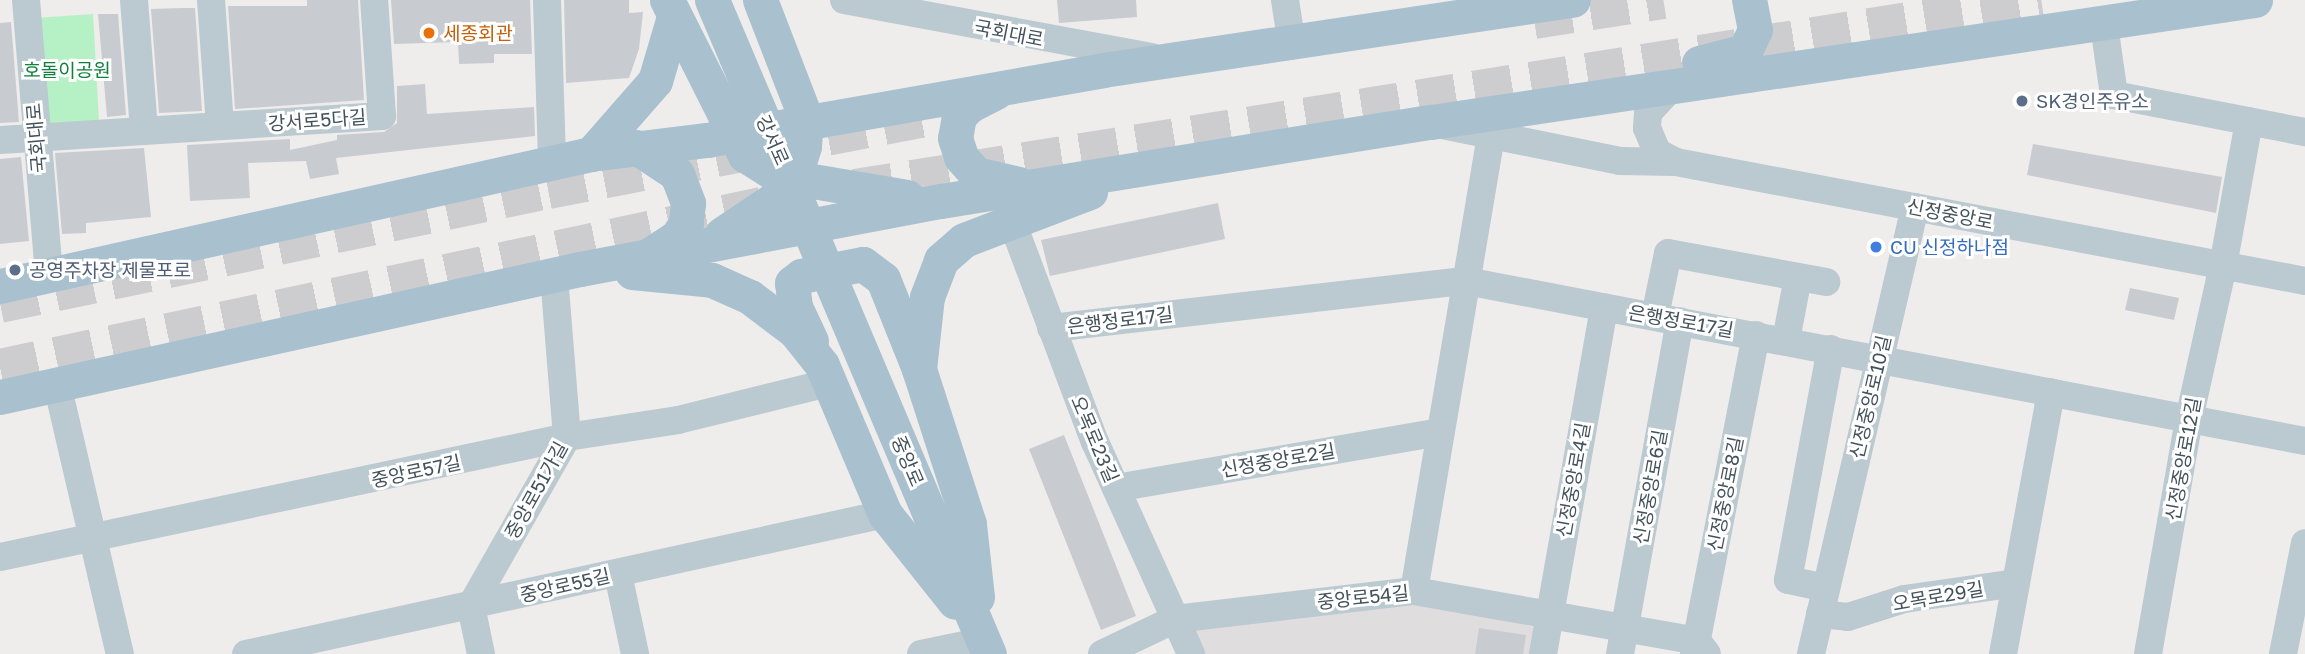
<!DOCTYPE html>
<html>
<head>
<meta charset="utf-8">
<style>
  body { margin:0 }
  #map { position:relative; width:2305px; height:654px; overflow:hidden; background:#efecec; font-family:"Golos Text","Noto Sans KR",sans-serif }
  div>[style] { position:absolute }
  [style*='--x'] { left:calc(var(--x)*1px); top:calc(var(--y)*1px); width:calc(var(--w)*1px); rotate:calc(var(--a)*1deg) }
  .education>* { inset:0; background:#e0ddde }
  .green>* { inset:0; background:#b6f1c6 }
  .building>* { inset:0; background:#c8ccd1 }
  .highway-tunnel>* { height:38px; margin-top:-19px; transform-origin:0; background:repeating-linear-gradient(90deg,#cdcdcf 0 38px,transparent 0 57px) }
  .minor>* { height:28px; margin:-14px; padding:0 14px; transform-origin:14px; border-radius:14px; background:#bbc9d0 }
  .major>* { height:35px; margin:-17.5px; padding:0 17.5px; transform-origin:17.5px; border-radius:17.5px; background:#a9c0ce }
  .dots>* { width:19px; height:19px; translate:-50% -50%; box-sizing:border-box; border:4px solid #fff; border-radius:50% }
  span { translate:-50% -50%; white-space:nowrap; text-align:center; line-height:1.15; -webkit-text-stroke:6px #fff; paint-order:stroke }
  .food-label { font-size:19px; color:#c56008 }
  .left { translate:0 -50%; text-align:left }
  .street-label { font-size:19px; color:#43525b }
  .park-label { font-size:19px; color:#10803b }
  .service-label { font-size:19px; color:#4e5e75 }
  .shop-label { font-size:19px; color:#366cbe }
</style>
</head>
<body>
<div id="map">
  <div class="education">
    <i style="clip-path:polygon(1413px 602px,1535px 627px,1531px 654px,1204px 654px,1192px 628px)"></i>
  </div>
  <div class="green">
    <i style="clip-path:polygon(93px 14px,99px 121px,41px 125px,35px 18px)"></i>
  </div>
  <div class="building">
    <i style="clip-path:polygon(307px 0,358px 0,364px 100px,235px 109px,228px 6px,307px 6px)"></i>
    <i style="clip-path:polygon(391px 0,530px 0,532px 54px,494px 54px,494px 63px,459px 64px,458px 42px,394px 44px)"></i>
    <i style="clip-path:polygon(564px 0,629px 0,629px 13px,643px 12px,639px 49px,629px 78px,566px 83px)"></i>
    <i style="clip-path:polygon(1057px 0,1136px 0,1137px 17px,1059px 23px)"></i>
    <i style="clip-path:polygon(182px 8px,195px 8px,202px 111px,159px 113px,151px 9px)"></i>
    <i style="clip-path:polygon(98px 14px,118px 14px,126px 115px,107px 117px)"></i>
    <i style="clip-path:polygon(11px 22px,19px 122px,0 123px,0 23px)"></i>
    <i style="clip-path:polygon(425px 84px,427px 114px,534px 107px,535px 136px,336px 158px,339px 174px,310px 179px,306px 161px,248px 163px,250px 198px,190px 201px,187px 145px,290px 139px,290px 150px,337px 140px,337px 135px,384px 132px,397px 123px,397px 86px)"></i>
    <i style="clip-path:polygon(2033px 144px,2222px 177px,2216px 213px,2027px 175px)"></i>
    <i style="clip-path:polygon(144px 148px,151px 217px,86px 223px,86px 233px,62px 234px,55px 153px)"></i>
    <i style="clip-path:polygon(21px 157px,29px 241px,0 244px,0 159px)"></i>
    <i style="clip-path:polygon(1218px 203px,1225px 239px,1050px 276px,1041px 240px)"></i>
    <i style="clip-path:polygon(2130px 288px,2179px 298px,2174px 320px,2125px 310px)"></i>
    <i style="clip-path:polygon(1064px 435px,1136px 616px,1101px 630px,1029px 449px)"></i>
    <i style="clip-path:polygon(1479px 628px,1526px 635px,1523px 654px,1475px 654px)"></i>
  </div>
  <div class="highway-tunnel">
    <i style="--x:1534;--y:20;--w:131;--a:-8.8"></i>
    <i style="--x:855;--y:188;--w:1201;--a:-9.01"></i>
    <i style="--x:0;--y:304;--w:560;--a:-11.75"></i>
    <i style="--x:548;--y:190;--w:384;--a:-10.8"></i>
    <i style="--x:0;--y:368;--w:792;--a:-12.02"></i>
  </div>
  <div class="minor">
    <i style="--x:26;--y:0;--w:277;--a:85.2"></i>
    <i style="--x:134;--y:0;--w:131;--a:85.6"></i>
    <i style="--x:211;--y:0;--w:126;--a:85.9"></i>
    <i style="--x:547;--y:0;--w:162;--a:88.2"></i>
    <i style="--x:844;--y:0;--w:313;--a:10.5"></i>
    <i style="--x:1285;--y:0;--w:46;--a:81.2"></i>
    <i style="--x:2104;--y:25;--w:71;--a:81.9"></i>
    <i style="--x:2114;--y:95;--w:195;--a:11"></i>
    <i style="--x:1672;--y:87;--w:35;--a:133"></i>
    <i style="--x:1648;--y:113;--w:15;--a:94"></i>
    <i style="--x:1647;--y:128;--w:26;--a:67"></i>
    <i style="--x:1657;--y:152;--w:21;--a:28"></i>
    <i style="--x:1437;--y:124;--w:187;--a:11.4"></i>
    <i style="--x:1620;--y:161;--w:56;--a:1"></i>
    <i style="--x:1676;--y:162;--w:640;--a:10.71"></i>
    <i style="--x:0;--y:140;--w:383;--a:-3.6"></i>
    <i style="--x:382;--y:116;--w:116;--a:-93.9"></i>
    <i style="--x:1011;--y:219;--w:238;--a:69.4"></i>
    <i style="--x:1095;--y:442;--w:233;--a:65.6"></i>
    <i style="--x:1655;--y:316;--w:64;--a:-78.3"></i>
    <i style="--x:1668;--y:253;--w:161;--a:10.4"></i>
    <i style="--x:1051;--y:328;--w:418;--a:-6.5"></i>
    <i style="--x:1466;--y:281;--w:854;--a:10.8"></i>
    <i style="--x:1786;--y:340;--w:64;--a:-79.2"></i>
    <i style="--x:57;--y:384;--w:277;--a:76.9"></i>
    <i style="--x:1116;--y:488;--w:329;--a:-9.8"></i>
    <i style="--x:0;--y:557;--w:580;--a:-11.95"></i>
    <i style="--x:567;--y:437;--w:112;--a:-8.7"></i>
    <i style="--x:678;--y:420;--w:158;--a:-13.9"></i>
    <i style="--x:618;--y:574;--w:82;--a:78"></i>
    <i style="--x:1826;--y:588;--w:39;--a:-168"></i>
    <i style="--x:1788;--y:580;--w:235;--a:-79.5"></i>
    <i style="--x:1414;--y:591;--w:460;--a:-80.4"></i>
    <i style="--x:1820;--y:614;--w:28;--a:6"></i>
    <i style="--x:1848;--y:617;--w:59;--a:-17.8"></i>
    <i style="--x:1904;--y:599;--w:113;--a:-8.1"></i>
    <i style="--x:246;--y:654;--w:654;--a:-12.36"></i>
    <i style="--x:481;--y:654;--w:49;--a:-101.8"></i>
    <i style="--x:471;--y:606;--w:194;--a:-60.4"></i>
    <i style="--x:567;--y:437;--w:163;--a:-94.6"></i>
    <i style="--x:921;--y:654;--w:63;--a:-11.8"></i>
    <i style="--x:1102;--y:654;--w:81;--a:-25.6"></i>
    <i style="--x:1175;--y:619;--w:241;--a:-6.7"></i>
    <i style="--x:1414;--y:591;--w:287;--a:10"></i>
    <i style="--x:1697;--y:641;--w:16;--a:52"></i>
    <i style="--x:1543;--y:654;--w:352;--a:-80"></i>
    <i style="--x:1620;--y:654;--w:338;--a:-79.8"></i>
    <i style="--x:1694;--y:654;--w:325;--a:-79"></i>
    <i style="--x:1811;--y:654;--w:459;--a:-76.9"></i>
    <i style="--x:2003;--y:654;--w:266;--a:-79.6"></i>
    <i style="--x:2148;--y:654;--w:239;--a:-80.1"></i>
    <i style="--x:2189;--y:419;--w:157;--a:-77.5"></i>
    <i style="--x:2223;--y:266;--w:147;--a:-79.8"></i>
    <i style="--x:2283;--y:654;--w:113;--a:-78.8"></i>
  </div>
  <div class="major">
    <i style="--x:667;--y:0;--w:174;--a:63.3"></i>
    <i style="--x:745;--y:155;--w:38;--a:32"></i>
    <i style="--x:777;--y:175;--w:132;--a:9.6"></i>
    <i style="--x:712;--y:0;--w:710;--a:67.05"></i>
    <i style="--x:1699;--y:63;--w:48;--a:-14.6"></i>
    <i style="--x:1745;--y:51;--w:23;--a:-65"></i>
    <i style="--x:1755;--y:30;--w:31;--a:-101"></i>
    <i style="--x:996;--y:92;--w:29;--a:153"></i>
    <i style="--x:970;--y:105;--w:16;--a:135"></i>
    <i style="--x:959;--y:116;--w:22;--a:100"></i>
    <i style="--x:955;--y:138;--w:20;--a:72"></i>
    <i style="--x:961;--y:157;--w:23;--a:49"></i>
    <i style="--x:976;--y:174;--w:44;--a:13.1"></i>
    <i style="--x:636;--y:147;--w:49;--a:33.4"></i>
    <i style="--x:677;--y:174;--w:31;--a:69"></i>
    <i style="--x:688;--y:203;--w:20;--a:96"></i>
    <i style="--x:686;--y:223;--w:17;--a:123"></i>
    <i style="--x:677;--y:237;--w:31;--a:147"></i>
    <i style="--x:591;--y:154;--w:97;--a:-48.8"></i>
    <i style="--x:655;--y:81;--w:67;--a:-73.5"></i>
    <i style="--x:722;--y:234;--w:65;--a:-33.7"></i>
    <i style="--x:776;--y:198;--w:36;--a:-54"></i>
    <i style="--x:797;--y:169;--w:24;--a:-73"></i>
    <i style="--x:804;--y:146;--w:27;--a:-86"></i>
    <i style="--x:806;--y:119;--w:128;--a:-111.1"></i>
    <i style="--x:632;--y:272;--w:80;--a:5.7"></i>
    <i style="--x:712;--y:280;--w:42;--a:24.1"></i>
    <i style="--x:750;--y:297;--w:56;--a:37.1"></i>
    <i style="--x:795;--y:331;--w:43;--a:51.5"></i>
    <i style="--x:822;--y:365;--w:162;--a:67.1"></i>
    <i style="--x:885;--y:514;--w:112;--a:51.5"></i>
    <i style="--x:0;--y:286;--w:606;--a:-12.59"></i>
    <i style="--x:591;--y:154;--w:117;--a:-6.9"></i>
    <i style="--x:707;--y:140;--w:402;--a:-10"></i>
    <i style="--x:1103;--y:70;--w:475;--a:-8.5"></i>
    <i style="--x:811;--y:341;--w:38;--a:-115"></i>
    <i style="--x:795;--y:307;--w:24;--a:-97"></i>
    <i style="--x:792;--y:283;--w:11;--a:-38"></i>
    <i style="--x:801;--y:276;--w:63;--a:-11"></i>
    <i style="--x:863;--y:264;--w:25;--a:37"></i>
    <i style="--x:883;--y:279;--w:97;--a:68.2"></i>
    <i style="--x:0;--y:397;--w:594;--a:-12.45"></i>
    <i style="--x:580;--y:269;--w:367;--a:-10.7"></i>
    <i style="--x:941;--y:201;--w:496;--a:-9.2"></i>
    <i style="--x:1431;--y:122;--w:833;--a:-8.42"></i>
    <i style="--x:977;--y:597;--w:73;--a:-96.3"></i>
    <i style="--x:969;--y:524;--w:163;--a:-107.9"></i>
    <i style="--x:919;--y:369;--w:72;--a:-83.7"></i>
    <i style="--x:927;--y:297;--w:40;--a:-69"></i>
    <i style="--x:941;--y:260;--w:30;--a:-41"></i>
    <i style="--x:964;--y:240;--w:135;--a:-20.9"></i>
  </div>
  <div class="dots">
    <i style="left:429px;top:33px;background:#e8710a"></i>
    <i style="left:2022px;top:101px;background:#5c6f8a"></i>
    <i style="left:1876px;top:247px;background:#3f7fe0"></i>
    <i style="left:15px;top:270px;background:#5c6f8a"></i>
  </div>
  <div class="food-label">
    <span class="left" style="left:443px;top:33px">세종회관</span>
  </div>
  <div class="street-label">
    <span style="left:1009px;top:33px;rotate:11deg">국회대로</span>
    <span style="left:317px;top:120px;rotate:-4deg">강서로5다길</span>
    <span style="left:36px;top:138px;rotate:-95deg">국회대로</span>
    <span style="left:773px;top:140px;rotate:66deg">강서로</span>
    <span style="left:1950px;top:214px;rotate:11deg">신정중앙로</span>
    <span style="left:1120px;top:320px;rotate:-7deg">은행정로17길</span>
    <span style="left:1681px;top:321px;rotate:10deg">은행정로17길</span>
    <span style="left:1870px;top:397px;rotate:-77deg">신정중앙로10길</span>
    <span style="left:1095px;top:439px;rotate:67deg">오목로23길</span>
    <span style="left:2183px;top:459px;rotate:-80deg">신정중앙로12길</span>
    <span style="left:1278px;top:460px;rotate:-10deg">신정중앙로2길</span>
    <span style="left:908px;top:461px;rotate:67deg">중앙로</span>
    <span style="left:416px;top:471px;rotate:-12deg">중앙로57길</span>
    <span style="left:1573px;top:480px;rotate:-80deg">신정중앙로4길</span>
    <span style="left:1650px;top:487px;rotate:-80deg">신정중앙로6길</span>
    <span style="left:536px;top:490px;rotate:-61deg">중앙로51가길</span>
    <span style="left:1725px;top:494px;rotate:-79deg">신정중앙로8길</span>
    <span style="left:565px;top:585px;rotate:-13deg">중앙로55길</span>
    <span style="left:1938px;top:596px;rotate:-10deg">오목로29길</span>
    <span style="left:1363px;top:597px;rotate:-6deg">중앙로54길</span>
  </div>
  <div class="park-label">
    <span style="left:67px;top:70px">호돌이공원</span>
  </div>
  <div class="service-label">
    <span class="left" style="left:2036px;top:101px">SK경인주유소</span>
    <span class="left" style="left:29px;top:270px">공영주차장 제물포로</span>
  </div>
  <div class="shop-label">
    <span class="left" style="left:1890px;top:247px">CU 신정하나점</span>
  </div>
</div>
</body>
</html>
